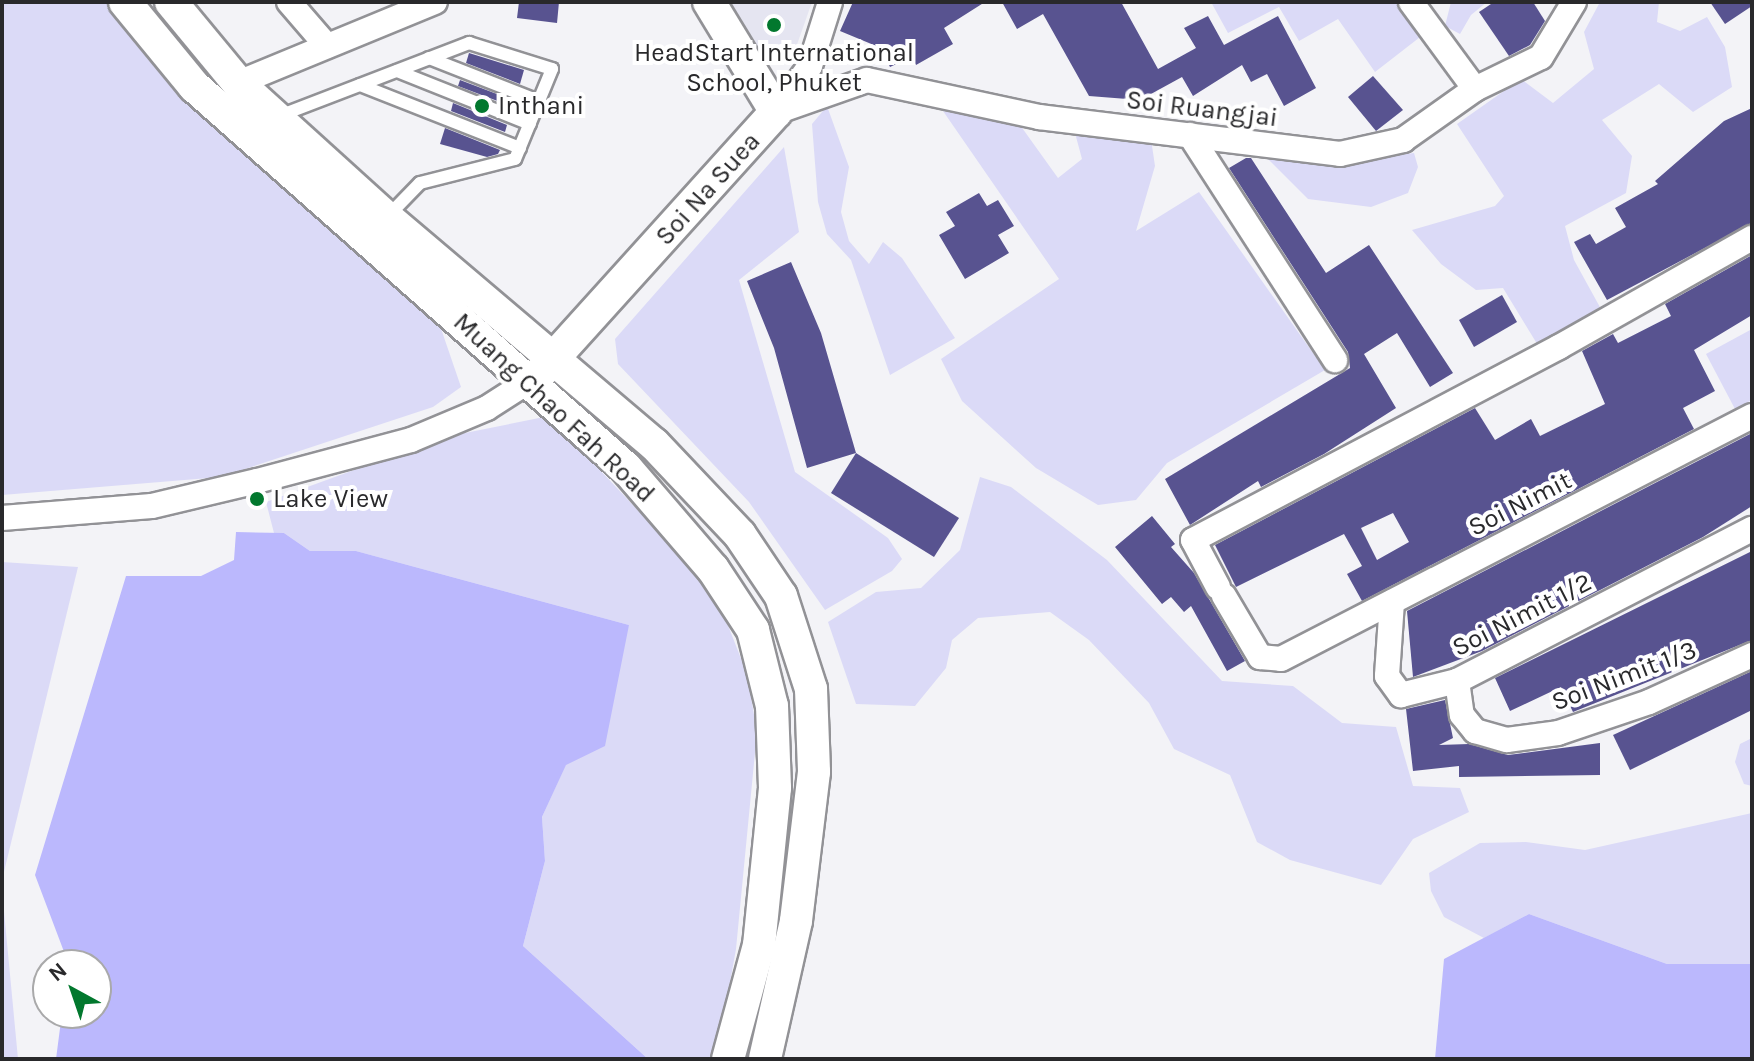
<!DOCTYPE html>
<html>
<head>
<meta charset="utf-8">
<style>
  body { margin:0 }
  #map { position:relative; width:1754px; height:1061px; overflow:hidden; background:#f3f3f7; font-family:Karla,sans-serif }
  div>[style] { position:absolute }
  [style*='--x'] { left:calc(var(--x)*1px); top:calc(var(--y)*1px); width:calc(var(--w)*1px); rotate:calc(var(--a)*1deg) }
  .built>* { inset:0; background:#e5e5f1 }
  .green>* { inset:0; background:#dbdaf7 }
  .water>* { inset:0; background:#bbb8fd }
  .building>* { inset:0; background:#585390 }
  .roads { filter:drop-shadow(2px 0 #929296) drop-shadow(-2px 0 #929296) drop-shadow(0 2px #929296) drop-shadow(0 -2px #929296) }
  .lane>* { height:12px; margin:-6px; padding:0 6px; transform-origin:6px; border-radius:6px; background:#fff }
  .street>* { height:24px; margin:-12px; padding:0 12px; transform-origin:12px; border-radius:12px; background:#fff }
  .secondary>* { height:32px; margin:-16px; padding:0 16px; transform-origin:16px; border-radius:16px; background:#fff }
  .dots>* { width:22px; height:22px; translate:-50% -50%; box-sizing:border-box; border:4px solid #fff; border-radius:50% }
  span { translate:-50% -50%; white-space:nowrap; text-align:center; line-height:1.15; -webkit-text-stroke:8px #fff; paint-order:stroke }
  .poi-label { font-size:26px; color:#29292b }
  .left { translate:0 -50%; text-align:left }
  .street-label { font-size:26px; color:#29292b }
  .frame { position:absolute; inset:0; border:4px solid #29292b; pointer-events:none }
  .north { position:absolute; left:32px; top:949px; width:80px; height:80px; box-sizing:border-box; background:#fff; border:2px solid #a9a9aa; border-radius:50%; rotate:320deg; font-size:22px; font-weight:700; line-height:32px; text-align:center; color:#29292b }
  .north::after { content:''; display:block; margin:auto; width:28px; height:36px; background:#02782e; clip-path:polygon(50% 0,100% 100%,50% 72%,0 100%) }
</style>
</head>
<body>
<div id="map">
  <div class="built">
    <i style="clip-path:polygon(730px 2px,812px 2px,794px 53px,758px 48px)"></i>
  </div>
  <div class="green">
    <i style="clip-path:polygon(2px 2px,111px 2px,436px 314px,461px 387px,433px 407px,221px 477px,2px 495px)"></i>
    <i style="clip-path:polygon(1211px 2px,1404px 2px,1424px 34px,1375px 72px,1338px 19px,1299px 41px,1279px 7px,1228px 33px)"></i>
    <i style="clip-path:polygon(1451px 2px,1487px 2px,1471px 15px,1460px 34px,1445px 26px)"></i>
    <i style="clip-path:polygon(1600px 2px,1659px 2px,1657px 22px,1680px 31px,1707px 17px,1725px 47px,1732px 87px,1693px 112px,1659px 84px,1602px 120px,1632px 156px,1626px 193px,1565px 226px,1574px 260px,1601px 309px,1539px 347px,1503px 288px,1476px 290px,1441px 264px,1412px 230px,1495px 206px,1504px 196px,1457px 124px,1521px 79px,1553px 103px,1594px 69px,1584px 32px)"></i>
    <i style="clip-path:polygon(827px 106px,849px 167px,841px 212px,849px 241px,869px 264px,883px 242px,902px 258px,955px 338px,890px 375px,851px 260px,827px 234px,818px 202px,812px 124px)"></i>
    <i style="clip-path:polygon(943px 111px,1020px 125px,1058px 178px,1082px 159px,1075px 133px,1151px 139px,1155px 166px,1136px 231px,1199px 192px,1325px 370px,1167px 463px,1136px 500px,1098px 505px,1036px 468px,962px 401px,941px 359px,1059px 279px)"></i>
    <i style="clip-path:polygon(784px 147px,799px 232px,739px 280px,795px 472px,888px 538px,902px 559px,892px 571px,825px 610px,749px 502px,618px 364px,615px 339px)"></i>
    <i style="clip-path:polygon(1261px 152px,1329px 164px,1414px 153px,1418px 167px,1408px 193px,1371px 207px,1308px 199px)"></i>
    <i style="clip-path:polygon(1752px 329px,1752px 400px,1735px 409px,1706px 354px)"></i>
    <i style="clip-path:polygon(549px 416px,715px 592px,747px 674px,757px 732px,736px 949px,724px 1016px,710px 1059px,648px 1059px,523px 946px,545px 861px,542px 817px,629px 625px,356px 551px,310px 551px,284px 533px,274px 533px,266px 502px,445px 437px)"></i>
    <i style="clip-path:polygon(980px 477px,1011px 487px,1107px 560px,1222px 681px,1293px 686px,1342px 723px,1396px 727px,1413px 786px,1460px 788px,1469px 812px,1413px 839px,1381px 885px,1290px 860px,1257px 842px,1230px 775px,1174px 749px,1149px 703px,1089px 640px,1050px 612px,978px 618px,952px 640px,946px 668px,915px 706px,856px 704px,828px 622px,876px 592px,921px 588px,960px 550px)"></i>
    <i style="clip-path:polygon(2px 562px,78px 567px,2px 880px)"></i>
    <i style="clip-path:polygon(1752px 738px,1752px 786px,1744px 784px,1735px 762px,1740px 744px)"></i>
    <i style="clip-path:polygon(1752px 813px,1752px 964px,1667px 964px,1529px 914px,1484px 938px,1444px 917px,1431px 891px,1429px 873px,1480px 843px,1526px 842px,1585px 850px)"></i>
    <i style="clip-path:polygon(2px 890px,18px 1059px,2px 1059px)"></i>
  </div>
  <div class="water">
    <i style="clip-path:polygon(236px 532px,284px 533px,310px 551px,356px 551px,629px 625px,605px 746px,566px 765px,542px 817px,545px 861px,523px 946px,648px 1059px,56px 1059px,62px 1013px,96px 1013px,96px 965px,69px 965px,35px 875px,126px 576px,201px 576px,234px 560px)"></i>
    <i style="clip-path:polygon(1529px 914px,1667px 964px,1752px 964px,1752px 1059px,1435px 1059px,1444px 959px)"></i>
  </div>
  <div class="building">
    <i style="clip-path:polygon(519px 2px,559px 2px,557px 23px,517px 18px)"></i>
    <i style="clip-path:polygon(853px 2px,985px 2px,944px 28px,953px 44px,916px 65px,911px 57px,890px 67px,881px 48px,840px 31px)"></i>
    <i style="clip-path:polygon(1002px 2px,1121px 2px,1158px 69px,1196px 48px,1184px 28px,1208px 16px,1224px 45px,1278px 16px,1316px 88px,1284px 106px,1267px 74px,1251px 82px,1242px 65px,1193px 96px,1182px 77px,1140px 100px,1089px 96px,1043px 14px,1017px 29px)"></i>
    <i style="clip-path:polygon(1494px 2px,1533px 2px,1545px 21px,1530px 45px,1509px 56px,1479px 12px)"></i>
    <i style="clip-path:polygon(1710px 2px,1752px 2px,1752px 6px,1725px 24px)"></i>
    <i style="clip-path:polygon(469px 53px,524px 70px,520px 84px,466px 63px)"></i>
    <i style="clip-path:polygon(1373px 76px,1403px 110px,1376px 131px,1348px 97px)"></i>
    <i style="clip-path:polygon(460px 80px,515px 101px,513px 107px,458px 86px)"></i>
    <i style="clip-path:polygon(453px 103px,507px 125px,505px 132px,451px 111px)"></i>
    <i style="clip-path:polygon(1752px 108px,1752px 223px,1607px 300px,1574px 242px,1590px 234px,1596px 244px,1626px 227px,1615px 208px,1658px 184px,1655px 181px,1724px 121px)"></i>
    <i style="clip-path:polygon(445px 128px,500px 150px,498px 154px,487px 157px,440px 144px)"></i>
    <i style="clip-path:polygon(1246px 158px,1251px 158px,1326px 273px,1369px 245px,1453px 373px,1430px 387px,1397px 333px,1364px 354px,1396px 408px,1324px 454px,1261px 487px,1258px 481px,1190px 525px,1165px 479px,1350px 368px,1348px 352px,1229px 168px)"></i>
    <i style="clip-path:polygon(979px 193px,987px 206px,998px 200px,1014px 226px,998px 235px,1009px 253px,965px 279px,939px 235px,955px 226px,946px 212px)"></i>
    <i style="clip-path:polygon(evenodd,1752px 255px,1752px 315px,1694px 350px,1715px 391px,1683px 408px,1694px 429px,1362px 601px,1347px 574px,1362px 566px,1344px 534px,1236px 587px,1215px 545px,1475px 408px,1495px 440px,1531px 419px,1540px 436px,1605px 404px,1582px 351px,1613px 334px,1618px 343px,1671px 316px,1665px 304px,1752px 255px,1393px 513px,1409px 542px,1377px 560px,1361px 528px,1393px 513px)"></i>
    <i style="clip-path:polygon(791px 262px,821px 333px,856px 453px,807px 468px,774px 348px,747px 281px)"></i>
    <i style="clip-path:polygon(1502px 295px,1517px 322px,1474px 347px,1459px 320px)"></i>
    <i style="clip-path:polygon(1752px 433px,1752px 506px,1703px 537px,1482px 651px,1413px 677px,1407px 611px)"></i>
    <i style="clip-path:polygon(856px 453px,959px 518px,934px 557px,831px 493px)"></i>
    <i style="clip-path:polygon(1152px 516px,1175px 544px,1171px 547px,1194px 573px,1245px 661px,1227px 671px,1191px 606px,1184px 612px,1171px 597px,1162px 604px,1115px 547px)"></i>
    <i style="clip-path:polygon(1752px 551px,1752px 640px,1573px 712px,1561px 687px,1510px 711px,1495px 678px)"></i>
    <i style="clip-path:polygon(1752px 671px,1752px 710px,1630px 770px,1613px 735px)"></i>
    <i style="clip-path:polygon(1445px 700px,1453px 738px,1439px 745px,1469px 744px,1508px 755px,1600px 743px,1600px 775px,1459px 777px,1459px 766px,1413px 771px,1406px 709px)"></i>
  </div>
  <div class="roads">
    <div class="lane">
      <i style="--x:429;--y:58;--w:118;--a:21.4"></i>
      <i style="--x:397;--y:71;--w:143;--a:21.7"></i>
      <i style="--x:360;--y:85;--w:172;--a:21.5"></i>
      <i style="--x:279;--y:116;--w:204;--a:-21"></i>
      <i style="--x:469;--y:43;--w:87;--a:17.4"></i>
      <i style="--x:552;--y:69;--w:97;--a:112.3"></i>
      <i style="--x:515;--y:159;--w:98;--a:165.8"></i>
      <i style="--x:420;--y:183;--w:47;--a:134.1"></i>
    </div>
    <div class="street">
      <i style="--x:289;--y:2;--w:58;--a:49.2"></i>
      <i style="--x:1411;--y:2;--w:108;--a:53.7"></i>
      <i style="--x:238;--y:83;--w:213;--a:-22.4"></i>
      <i style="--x:778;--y:110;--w:54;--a:-54"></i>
      <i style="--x:810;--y:66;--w:67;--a:-72.6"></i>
      <i style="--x:776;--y:112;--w:96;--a:-19.4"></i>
      <i style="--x:867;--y:80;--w:176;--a:12.1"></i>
      <i style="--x:1039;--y:117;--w:303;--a:7"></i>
      <i style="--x:1340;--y:154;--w:65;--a:-12.5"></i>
      <i style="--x:1403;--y:140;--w:88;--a:-35.3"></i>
      <i style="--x:1475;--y:89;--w:73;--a:-25.9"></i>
      <i style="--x:1541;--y:57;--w:64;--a:-59"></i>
      <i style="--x:1190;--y:135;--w:268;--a:57.2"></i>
      <i style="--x:2;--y:518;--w:150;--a:-4.6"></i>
      <i style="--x:152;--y:506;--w:108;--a:-13.4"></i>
      <i style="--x:257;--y:481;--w:159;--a:-14.9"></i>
      <i style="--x:411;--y:440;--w:82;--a:-22.8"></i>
      <i style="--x:487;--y:408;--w:50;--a:-32.7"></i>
      <i style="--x:1218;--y:587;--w:53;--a:-118"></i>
      <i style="--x:1193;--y:540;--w:414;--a:-27.8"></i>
      <i style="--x:1559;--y:347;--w:222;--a:-29.5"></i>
      <i style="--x:1224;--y:596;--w:71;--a:59.5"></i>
      <i style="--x:1260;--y:657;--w:21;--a:5"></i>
      <i style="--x:1281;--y:659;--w:530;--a:-27.29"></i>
      <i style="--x:1392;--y:602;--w:74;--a:93.9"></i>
      <i style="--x:1387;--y:676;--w:24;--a:54"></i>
      <i style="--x:1401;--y:695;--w:58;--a:-14"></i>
      <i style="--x:1457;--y:681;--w:332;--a:-27.3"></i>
      <i style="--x:1457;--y:681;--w:34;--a:82"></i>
      <i style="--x:1462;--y:715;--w:21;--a:51"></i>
      <i style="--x:1475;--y:731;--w:33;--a:16"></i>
      <i style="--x:1507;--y:740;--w:51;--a:-7.8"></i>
      <i style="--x:1558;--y:733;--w:96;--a:-18.8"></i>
      <i style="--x:1649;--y:702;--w:113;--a:-24.5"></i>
    </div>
    <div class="secondary">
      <i style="--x:125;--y:2;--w:109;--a:50.6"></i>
      <i style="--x:194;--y:86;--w:577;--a:41.49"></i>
      <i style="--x:626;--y:468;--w:133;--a:49.3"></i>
      <i style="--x:713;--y:569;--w:73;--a:56.7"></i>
      <i style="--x:753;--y:630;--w:78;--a:76"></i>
      <i style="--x:772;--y:706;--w:82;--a:87.9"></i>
      <i style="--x:775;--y:788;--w:158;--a:95.8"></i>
      <i style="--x:759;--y:945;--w:118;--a:105.2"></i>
      <i style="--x:171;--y:2;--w:105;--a:50.4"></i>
      <i style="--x:238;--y:83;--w:200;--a:42.2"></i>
      <i style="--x:386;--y:217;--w:351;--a:40.3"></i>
      <i style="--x:654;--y:444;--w:125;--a:46.6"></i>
      <i style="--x:740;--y:535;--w:73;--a:56.1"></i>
      <i style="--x:781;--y:596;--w:98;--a:72.1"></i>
      <i style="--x:811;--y:689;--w:83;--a:87.9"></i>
      <i style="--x:814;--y:772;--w:150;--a:96.9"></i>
      <i style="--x:796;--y:921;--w:141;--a:102.7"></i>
      <i style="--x:541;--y:372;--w:350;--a:-47.9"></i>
      <i style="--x:776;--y:112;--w:129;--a:-121.3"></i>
    </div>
  </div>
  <div class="dots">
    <i style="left:774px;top:25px;background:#02782e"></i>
    <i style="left:482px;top:106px;background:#02782e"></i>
    <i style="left:257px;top:499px;background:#02782e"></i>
  </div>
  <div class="poi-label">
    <span style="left:774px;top:68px">HeadStart International<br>School, Phuket</span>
    <span class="left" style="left:498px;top:106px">Inthani</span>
    <span class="left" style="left:273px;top:499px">Lake View</span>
  </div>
  <div class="street-label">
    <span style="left:1202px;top:109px;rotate:7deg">Soi Ruangjai</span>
    <span style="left:708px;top:189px;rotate:-48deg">Soi Na Suea</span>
    <span style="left:554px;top:408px;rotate:43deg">Muang Chao Fah Road</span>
    <span style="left:1520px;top:504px;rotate:-27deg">Soi Nimit</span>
    <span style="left:1522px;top:615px;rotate:-27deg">Soi Nimit 1/2</span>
    <span style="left:1624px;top:676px;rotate:-21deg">Soi Nimit 1/3</span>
  </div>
  <div class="frame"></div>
  <div class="north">N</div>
</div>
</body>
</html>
